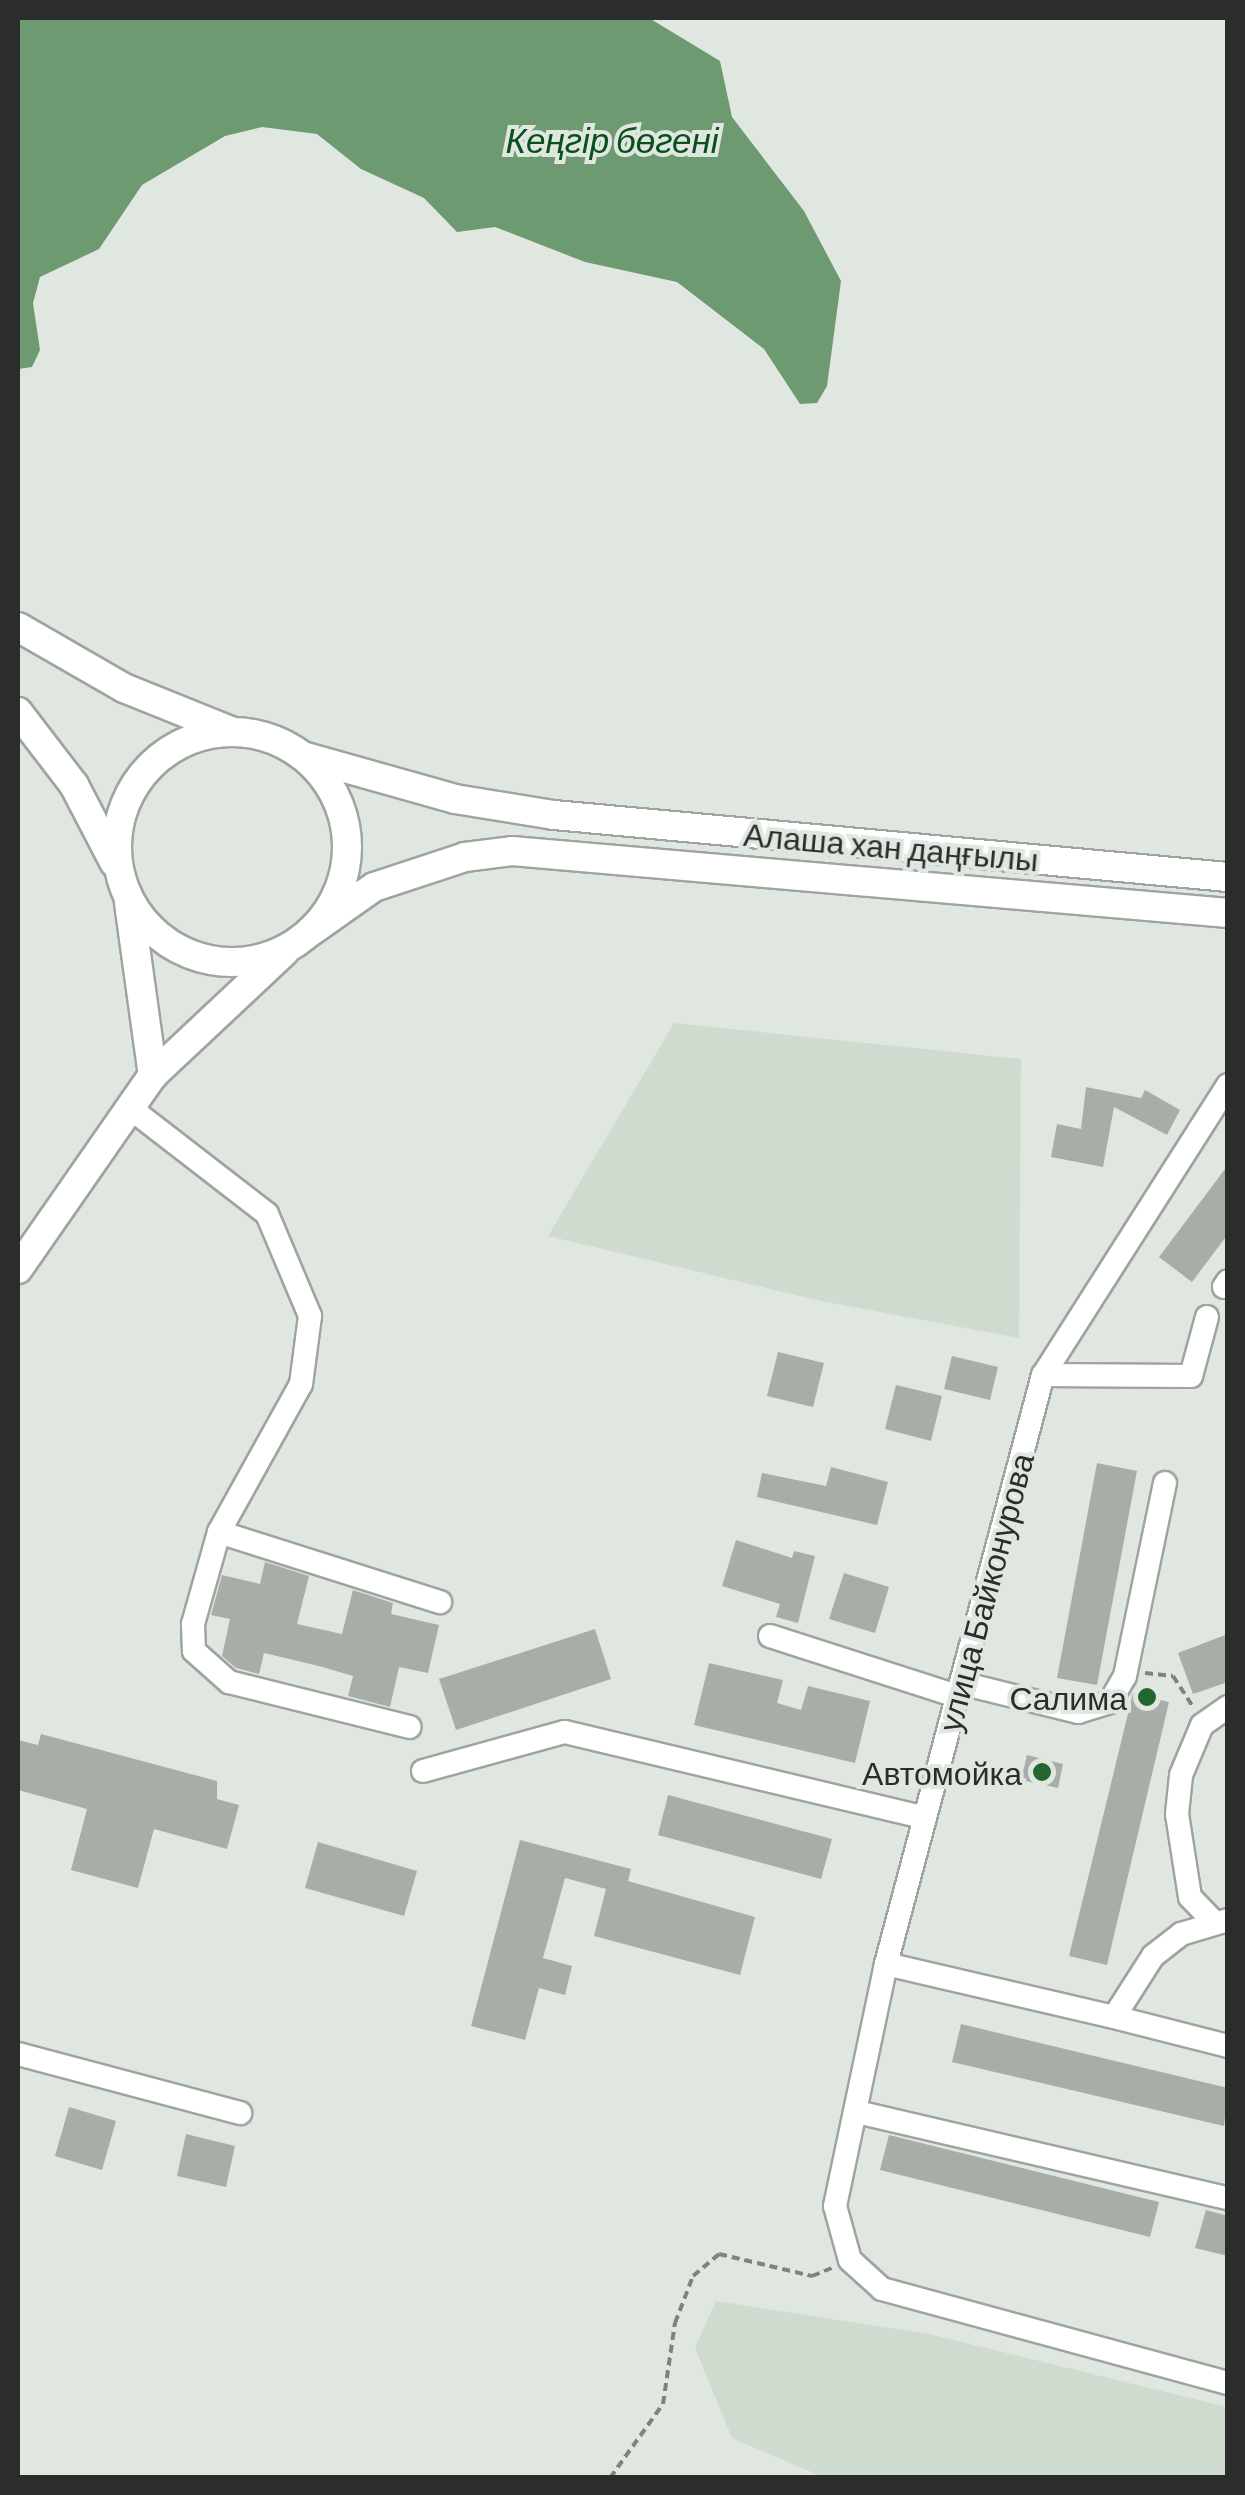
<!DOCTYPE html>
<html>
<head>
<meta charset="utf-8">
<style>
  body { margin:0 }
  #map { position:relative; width:1245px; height:2495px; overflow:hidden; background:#e0e7e1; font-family:Barlow,sans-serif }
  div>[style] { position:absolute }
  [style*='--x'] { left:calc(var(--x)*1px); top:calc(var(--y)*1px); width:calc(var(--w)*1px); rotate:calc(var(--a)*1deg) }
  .built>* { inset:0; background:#d0dbd0 }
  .water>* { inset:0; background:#6d9a70 }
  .building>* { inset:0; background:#a7aea7 }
  .path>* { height:4px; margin-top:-2px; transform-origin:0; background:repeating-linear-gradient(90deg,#7e837f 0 8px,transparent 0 13px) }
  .roads { filter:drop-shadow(2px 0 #9ea49e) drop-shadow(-2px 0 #9ea49e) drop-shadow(0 2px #9ea49e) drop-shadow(0 -2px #9ea49e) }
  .minor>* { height:22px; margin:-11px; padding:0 11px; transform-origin:11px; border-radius:11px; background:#fff }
  .major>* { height:28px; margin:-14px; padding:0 14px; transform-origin:14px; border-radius:14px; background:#fff }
  .major>.ring { margin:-14px; padding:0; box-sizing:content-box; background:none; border:28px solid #fff; border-radius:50% }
  .dots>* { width:28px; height:28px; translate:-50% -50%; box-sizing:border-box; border:5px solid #e0e7e1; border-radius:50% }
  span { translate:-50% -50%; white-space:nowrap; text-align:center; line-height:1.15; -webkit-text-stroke:8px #e0e7e1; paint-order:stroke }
  .street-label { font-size:32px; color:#2a2d2a }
  .poi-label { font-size:32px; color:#2a2d2a }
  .right { translate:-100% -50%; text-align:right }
  .water-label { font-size:35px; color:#08511b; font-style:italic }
  .frame { position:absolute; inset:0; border:20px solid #2a2d2a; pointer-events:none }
</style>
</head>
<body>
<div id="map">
  <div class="built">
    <i style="clip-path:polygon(674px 1023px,1021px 1059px,1019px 1338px,821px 1301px,548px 1236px)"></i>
    <i style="clip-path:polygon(716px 2301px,929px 2334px,1227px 2407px,1227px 2477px,823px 2477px,732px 2438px,695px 2348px)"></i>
  </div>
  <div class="water">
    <i style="clip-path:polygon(18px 18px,649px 18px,720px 61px,732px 117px,804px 211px,841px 281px,827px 386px,817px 403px,800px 404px,764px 349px,677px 282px,585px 262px,495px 227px,457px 232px,424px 198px,361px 169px,317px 134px,262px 127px,225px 136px,142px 185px,99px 249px,40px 277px,33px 303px,40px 350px,32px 367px,18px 369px)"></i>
  </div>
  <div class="building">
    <i style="clip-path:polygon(1086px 1087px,1141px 1098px,1145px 1090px,1180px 1110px,1167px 1135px,1114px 1107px,1103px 1167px,1051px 1157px,1057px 1124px,1081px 1129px)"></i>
    <i style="clip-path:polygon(1228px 1165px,1228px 1234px,1192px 1282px,1159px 1257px)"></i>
    <i style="clip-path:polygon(778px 1352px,824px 1363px,813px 1407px,767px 1396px)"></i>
    <i style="clip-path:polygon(952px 1356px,998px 1367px,990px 1400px,944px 1389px)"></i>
    <i style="clip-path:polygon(896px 1385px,942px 1396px,931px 1441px,885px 1429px)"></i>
    <i style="clip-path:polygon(1097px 1463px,1137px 1471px,1097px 1685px,1057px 1678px)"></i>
    <i style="clip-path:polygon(831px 1467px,888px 1482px,877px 1525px,757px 1497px,762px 1473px,826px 1486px)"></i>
    <i style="clip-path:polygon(736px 1540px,792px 1558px,794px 1551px,815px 1556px,798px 1623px,776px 1617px,780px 1604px,722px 1586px)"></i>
    <i style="clip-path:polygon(265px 1562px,309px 1576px,297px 1624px,342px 1634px,353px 1590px,393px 1603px,391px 1614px,439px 1625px,428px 1673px,399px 1667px,390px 1707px,348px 1696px,353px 1676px,319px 1666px,264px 1653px,259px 1674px,236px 1668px,222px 1656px,230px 1619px,211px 1615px,222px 1575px,260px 1584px)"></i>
    <i style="clip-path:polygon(844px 1573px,889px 1587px,875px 1633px,829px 1619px)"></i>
    <i style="clip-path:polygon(595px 1629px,611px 1679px,456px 1730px,439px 1679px)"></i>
    <i style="clip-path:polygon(1228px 1634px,1228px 1682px,1193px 1694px,1178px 1653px)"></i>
    <i style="clip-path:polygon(709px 1663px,783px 1680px,777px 1703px,801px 1710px,808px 1686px,870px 1701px,855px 1763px,694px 1725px)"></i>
    <i style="clip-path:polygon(1133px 1693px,1169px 1702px,1107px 1965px,1069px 1956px)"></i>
    <i style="clip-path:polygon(41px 1734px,217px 1781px,217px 1799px,239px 1805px,227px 1849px,154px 1829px,138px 1888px,71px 1870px,87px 1809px,18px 1790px,18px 1740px,38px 1745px)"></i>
    <i style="clip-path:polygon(1027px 1755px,1063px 1764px,1058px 1788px,1021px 1780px)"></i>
    <i style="clip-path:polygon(668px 1795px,832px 1839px,821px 1879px,658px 1835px)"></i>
    <i style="clip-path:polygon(520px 1840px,631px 1869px,628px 1881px,755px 1917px,740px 1975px,594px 1936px,606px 1889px,565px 1878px,543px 1958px,572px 1966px,565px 1995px,539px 1988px,525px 2040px,471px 2026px)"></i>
    <i style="clip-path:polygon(318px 1842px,417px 1871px,404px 1916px,305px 1888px)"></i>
    <i style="clip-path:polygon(961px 2024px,1228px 2088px,1224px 2126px,952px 2062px)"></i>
    <i style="clip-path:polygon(69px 2107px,116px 2121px,102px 2170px,55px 2156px)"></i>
    <i style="clip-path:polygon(186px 2134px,235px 2146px,226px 2187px,177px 2176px)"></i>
    <i style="clip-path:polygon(889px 2135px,1159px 2202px,1150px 2237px,880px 2170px)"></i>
    <i style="clip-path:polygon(1206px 2210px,1228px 2216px,1228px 2256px,1195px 2248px)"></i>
  </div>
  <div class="path">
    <i style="--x:1145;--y:1673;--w:28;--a:6"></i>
    <i style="--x:1173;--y:1676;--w:37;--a:57"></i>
    <i style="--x:610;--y:2478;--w:91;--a:-54.4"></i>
    <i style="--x:663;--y:2404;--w:82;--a:-81.6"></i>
    <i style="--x:675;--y:2323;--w:50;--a:-69"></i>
    <i style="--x:693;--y:2276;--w:34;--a:-40"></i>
    <i style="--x:719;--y:2254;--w:96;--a:13.3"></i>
    <i style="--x:812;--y:2276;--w:22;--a:-22"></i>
  </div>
  <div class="roads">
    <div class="minor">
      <i style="--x:1228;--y:1085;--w:344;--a:122.5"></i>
      <i style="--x:1043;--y:1375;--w:610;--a:104.93"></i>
      <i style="--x:886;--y:1964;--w:247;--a:101.9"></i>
      <i style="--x:835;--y:2206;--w:56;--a:74.5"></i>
      <i style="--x:850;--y:2260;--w:43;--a:42.2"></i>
      <i style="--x:882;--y:2289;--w:359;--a:15.2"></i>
      <i style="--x:130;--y:1108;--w:173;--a:37.7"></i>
      <i style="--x:267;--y:1214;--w:111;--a:67.1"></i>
      <i style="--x:310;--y:1316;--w:69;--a:97.5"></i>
      <i style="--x:301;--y:1384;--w:169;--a:119"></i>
      <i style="--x:219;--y:1532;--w:96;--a:105.8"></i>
      <i style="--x:193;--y:1624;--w:27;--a:88"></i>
      <i style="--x:194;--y:1651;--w:47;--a:41.5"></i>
      <i style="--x:229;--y:1682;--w:186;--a:14"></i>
      <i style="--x:1224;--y:1287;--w:7;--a:-56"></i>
      <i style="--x:1043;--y:1375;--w:148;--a:0.4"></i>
      <i style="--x:1191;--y:1376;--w:61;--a:-74.8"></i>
      <i style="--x:219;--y:1532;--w:232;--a:17.6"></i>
      <i style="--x:770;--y:1636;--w:196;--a:17.8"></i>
      <i style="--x:961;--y:1683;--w:121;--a:13.9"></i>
      <i style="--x:1078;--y:1712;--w:34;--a:-17"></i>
      <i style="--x:1110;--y:1702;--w:30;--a:-60"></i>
      <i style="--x:1125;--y:1676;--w:197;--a:-78.3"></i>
      <i style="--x:423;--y:1771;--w:147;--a:-15.4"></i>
      <i style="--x:565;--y:1732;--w:370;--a:13.4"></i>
      <i style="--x:1215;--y:1923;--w:36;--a:-134"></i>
      <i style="--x:1190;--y:1897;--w:84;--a:-98.9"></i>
      <i style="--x:1177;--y:1814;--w:39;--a:-84"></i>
      <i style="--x:1181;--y:1775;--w:54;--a:-67.2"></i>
      <i style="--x:1202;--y:1725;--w:32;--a:-35"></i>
      <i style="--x:886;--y:1964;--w:234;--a:13.1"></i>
      <i style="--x:1114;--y:2017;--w:72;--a:-57.4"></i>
      <i style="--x:1153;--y:1956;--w:36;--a:-38"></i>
      <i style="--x:1181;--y:1934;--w:49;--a:-16.6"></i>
      <i style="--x:1114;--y:2017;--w:118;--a:14.3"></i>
      <i style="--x:18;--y:2054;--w:230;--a:14.9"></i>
      <i style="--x:857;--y:2112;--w:381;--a:13.1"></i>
    </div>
    <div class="major">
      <i style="--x:18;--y:627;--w:122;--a:29.9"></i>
      <i style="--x:124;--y:688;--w:115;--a:21.9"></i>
      <i style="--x:18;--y:712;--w:92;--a:52.5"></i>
      <i style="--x:74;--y:785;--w:87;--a:62.5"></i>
      <i class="ring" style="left:117px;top:732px;width:202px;height:202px"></i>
      <i style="--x:306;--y:757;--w:155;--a:15.7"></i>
      <i style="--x:455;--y:799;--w:100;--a:9.2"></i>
      <i style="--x:554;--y:815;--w:677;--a:5.26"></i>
      <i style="--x:129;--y:903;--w:174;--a:82.1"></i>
      <i style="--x:310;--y:932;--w:78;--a:-35.1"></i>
      <i style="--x:374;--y:887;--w:96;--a:-18.2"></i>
      <i style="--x:465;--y:857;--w:47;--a:-7.3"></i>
      <i style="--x:512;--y:851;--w:719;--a:4.95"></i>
      <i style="--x:18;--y:1269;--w:236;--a:-55.2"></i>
      <i style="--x:153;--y:1075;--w:180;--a:-43.2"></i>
    </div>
  </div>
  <div class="dots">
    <i style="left:1147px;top:1697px;background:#256630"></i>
    <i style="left:1042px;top:1772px;background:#256630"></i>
  </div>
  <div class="street-label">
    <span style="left:891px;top:846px;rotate:5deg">Алаша хан даңғылы</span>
    <span style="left:985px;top:1592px;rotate:-75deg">улица Байконурова</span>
  </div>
  <div class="poi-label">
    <span class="right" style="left:1127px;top:1697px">Салима</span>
    <span class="right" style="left:1022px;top:1772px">Автомойка</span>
  </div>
  <div class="water-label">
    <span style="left:612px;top:139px">Кеңгір бөгені</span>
  </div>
  <div class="frame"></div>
</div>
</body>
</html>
